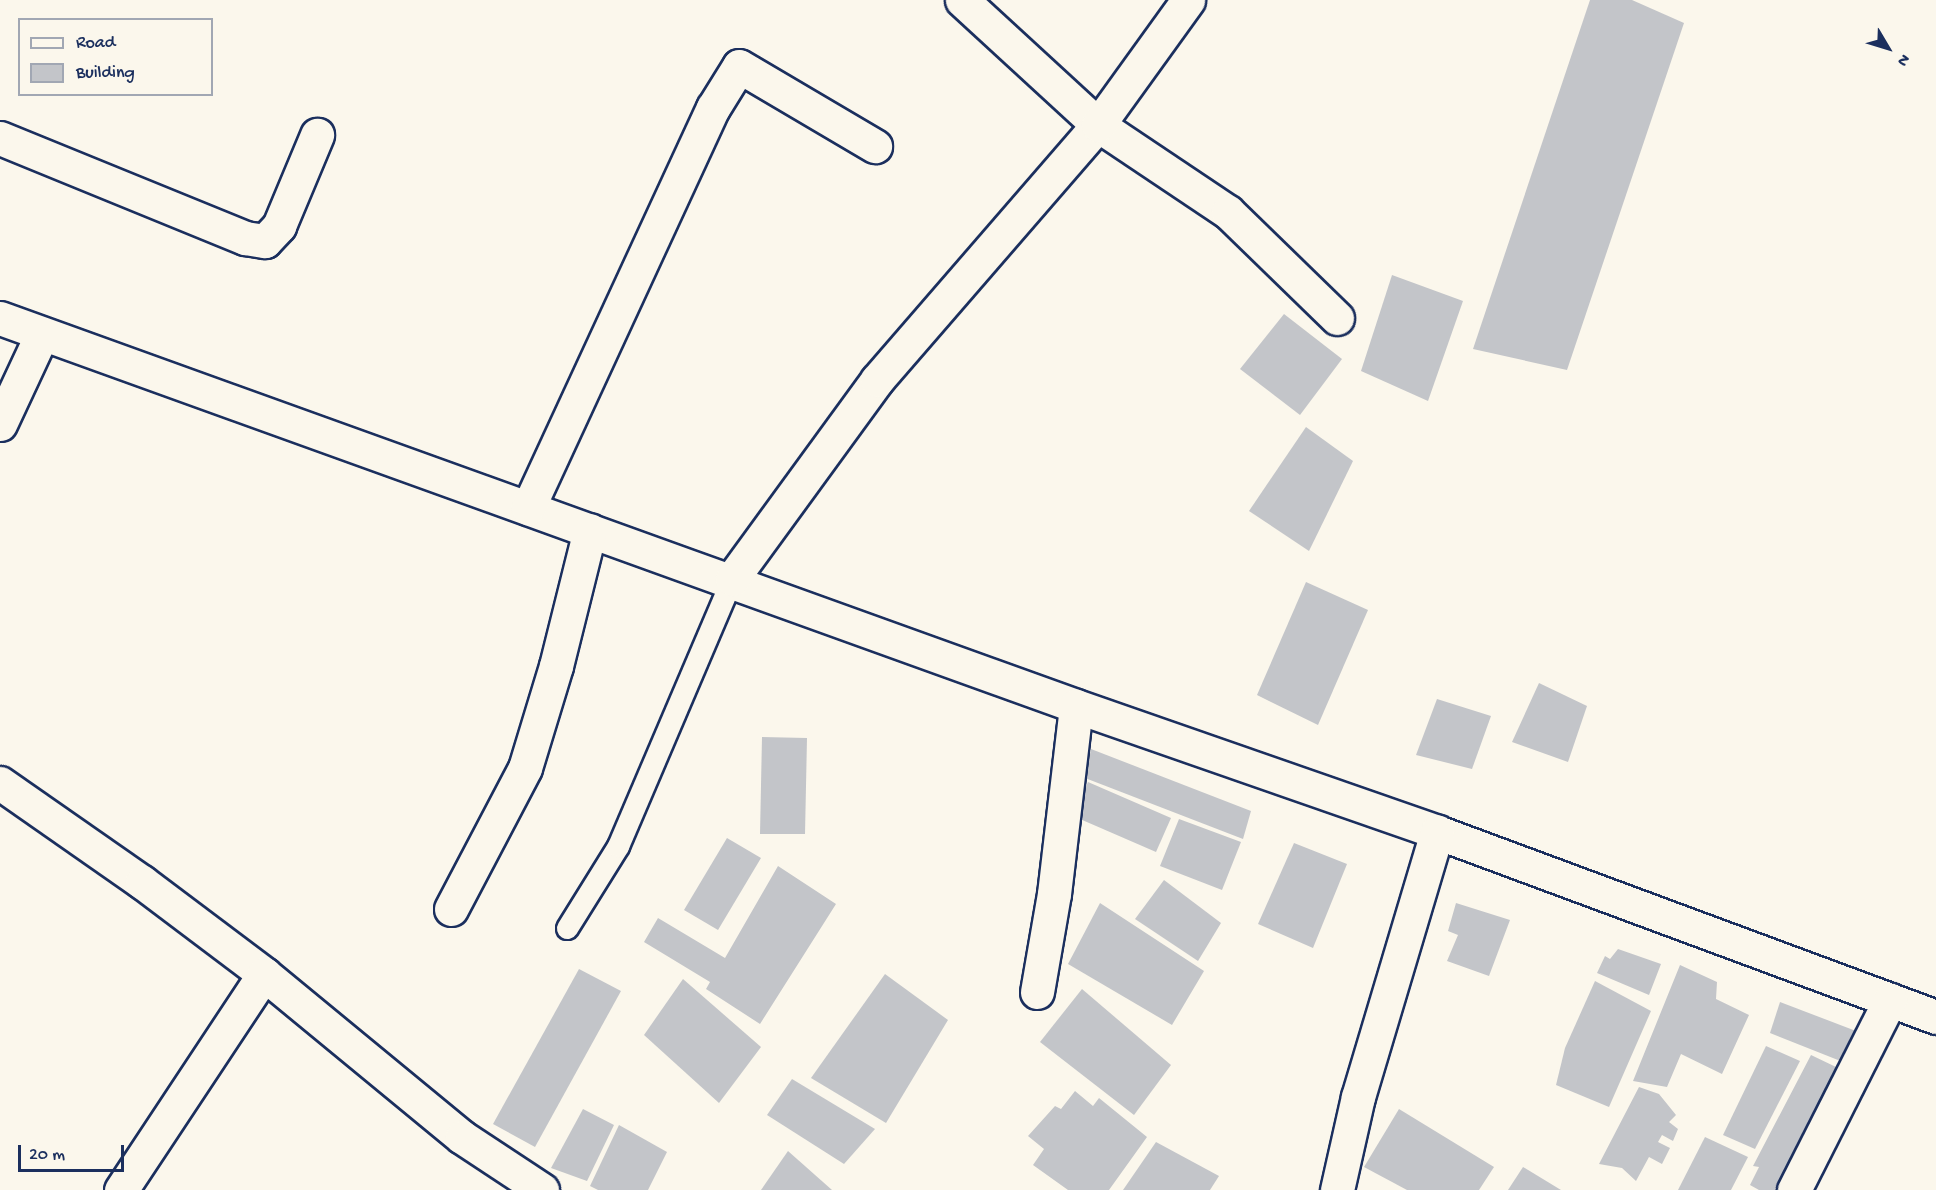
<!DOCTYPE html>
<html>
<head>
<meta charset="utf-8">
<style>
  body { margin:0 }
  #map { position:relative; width:1936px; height:1190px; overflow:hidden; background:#fbf7ec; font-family:"Gochi Hand",sans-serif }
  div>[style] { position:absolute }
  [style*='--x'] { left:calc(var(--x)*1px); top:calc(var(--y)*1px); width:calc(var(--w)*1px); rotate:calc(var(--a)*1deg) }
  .building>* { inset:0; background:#c3c5c9 }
  .roads { filter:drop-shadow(2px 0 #1b2f5e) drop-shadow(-2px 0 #1b2f5e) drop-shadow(0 2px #1b2f5e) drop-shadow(0 -2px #1b2f5e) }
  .service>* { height:21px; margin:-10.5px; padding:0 10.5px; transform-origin:10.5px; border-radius:10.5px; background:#fbf7ec }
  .minor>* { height:33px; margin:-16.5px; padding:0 16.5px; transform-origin:16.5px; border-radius:16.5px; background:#fbf7ec }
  span { translate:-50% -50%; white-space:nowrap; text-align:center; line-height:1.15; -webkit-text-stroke:6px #fbf7ec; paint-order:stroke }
  .legend { position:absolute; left:18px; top:18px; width:195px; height:78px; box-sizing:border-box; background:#fbf7ec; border:2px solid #a1a7b3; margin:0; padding:8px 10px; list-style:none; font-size:18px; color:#1b2f5e }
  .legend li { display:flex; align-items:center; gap:12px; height:30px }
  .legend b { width:30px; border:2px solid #a1a7b3 }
  .north { position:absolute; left:1858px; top:18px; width:60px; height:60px; -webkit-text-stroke:4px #fbf7ec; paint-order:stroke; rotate:128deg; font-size:16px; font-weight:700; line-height:24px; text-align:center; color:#1b2f5e }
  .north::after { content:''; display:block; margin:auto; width:21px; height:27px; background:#1b2f5e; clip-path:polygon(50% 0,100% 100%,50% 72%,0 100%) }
  .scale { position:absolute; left:18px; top:1145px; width:106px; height:27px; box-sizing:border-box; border:3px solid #1b2f5e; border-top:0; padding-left:8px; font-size:18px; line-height:21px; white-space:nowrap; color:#1b2f5e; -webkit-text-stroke:4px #fbf7ec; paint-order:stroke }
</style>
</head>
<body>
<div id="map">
  <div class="building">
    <i style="clip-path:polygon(1590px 0,1632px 0,1684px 23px,1567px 370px,1473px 349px)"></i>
    <i style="clip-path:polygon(1392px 275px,1463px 301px,1428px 401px,1361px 371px)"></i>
    <i style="clip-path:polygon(1284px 314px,1342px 359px,1300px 415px,1240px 369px)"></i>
    <i style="clip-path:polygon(1306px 427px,1353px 461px,1309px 551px,1249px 511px)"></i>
    <i style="clip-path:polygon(1306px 582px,1368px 610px,1318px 725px,1257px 695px)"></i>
    <i style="clip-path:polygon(1539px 683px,1587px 706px,1568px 762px,1512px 742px)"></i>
    <i style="clip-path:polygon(1437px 699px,1491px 716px,1472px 769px,1416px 755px)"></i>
    <i style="clip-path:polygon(762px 737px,807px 738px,805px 834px,760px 834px)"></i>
    <i style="clip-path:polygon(1091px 749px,1251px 811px,1243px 839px,1085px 778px)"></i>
    <i style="clip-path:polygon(1088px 782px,1171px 818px,1156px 852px,1073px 816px)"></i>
    <i style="clip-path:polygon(1179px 819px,1241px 842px,1222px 890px,1160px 866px)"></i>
    <i style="clip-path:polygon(727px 838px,761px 858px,718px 930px,684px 910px)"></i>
    <i style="clip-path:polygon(1294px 843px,1347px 864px,1313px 948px,1258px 924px)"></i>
    <i style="clip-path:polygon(778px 866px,836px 904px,760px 1024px,706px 989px,710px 982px,644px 942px,658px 918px,725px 958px)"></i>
    <i style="clip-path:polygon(1164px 880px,1221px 923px,1198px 961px,1135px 919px)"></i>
    <i style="clip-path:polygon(1100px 903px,1204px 971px,1172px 1025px,1068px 964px)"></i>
    <i style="clip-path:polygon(1456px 903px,1510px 920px,1489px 976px,1447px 961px,1458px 935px,1448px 931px)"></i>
    <i style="clip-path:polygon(1618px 949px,1661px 964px,1649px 995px,1597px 973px,1605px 956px,1610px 959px)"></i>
    <i style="clip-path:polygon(1680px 965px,1717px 982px,1716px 999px,1749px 1015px,1722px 1074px,1681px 1054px,1667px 1087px,1633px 1081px)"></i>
    <i style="clip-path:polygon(579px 969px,621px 991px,535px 1147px,493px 1124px)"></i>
    <i style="clip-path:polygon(885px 974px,948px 1020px,886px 1123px,811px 1078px)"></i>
    <i style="clip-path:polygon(683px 979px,761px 1047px,719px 1103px,644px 1035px)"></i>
    <i style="clip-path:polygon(1595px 981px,1651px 1011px,1609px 1107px,1556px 1085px,1565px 1048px)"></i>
    <i style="clip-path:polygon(1082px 989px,1171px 1065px,1134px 1115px,1040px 1042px)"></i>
    <i style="clip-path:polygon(1780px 1002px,1856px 1031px,1843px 1062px,1770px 1033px)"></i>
    <i style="clip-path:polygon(1766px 1046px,1800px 1061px,1755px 1149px,1723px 1135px)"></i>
    <i style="clip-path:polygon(1811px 1055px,1836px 1067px,1779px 1190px,1759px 1190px,1750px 1185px,1759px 1167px,1753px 1166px)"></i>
    <i style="clip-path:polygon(792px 1079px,875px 1129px,844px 1164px,767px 1115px)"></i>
    <i style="clip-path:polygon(1639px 1087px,1659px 1094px,1676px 1115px,1669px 1122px,1678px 1129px,1673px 1141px,1662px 1135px,1658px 1142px,1670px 1148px,1662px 1164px,1649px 1157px,1636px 1181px,1622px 1168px,1599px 1164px)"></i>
    <i style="clip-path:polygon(1075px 1091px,1093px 1106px,1099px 1098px,1147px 1137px,1109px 1190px,1068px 1190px,1033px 1165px,1044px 1149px,1028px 1136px,1055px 1106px,1061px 1109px)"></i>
    <i style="clip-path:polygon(583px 1109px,614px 1125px,587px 1181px,551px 1168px)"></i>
    <i style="clip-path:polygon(1399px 1109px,1494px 1167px,1479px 1190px,1407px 1190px,1364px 1167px)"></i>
    <i style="clip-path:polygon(619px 1125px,667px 1152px,648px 1190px,598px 1190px,590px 1186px)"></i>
    <i style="clip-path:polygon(1705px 1137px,1748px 1157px,1731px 1190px,1678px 1190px)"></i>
    <i style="clip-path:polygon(1156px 1142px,1219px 1176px,1210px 1190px,1123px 1190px)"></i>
    <i style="clip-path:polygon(788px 1151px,832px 1190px,761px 1190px)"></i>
    <i style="clip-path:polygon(1523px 1167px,1561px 1190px,1508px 1190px)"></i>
  </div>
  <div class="roads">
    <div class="service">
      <i style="--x:567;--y:928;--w:97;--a:-58.1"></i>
      <i style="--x:618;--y:846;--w:290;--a:-66.9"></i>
    </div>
    <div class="minor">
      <i style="--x:962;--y:0;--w:185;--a:42.6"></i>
      <i style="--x:1098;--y:125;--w:156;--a:33.8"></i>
      <i style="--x:1228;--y:212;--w:152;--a:44.2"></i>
      <i style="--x:0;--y:138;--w:265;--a:22.2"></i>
      <i style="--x:245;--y:238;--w:20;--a:9"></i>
      <i style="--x:265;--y:241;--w:21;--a:-47"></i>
      <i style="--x:279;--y:226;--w:99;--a:-67.3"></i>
      <i style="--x:0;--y:318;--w:1144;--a:19.83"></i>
      <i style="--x:1076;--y:706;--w:382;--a:19.2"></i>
      <i style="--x:1437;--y:832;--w:532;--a:20.34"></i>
      <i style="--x:0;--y:424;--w:99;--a:-65"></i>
      <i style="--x:528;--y:508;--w:441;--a:-65.2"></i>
      <i style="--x:713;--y:108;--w:49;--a:-58.2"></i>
      <i style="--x:739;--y:66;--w:158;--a:30.5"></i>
      <i style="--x:732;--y:579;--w:246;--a:-53.9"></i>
      <i style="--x:877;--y:380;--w:337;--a:-49.1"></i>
      <i style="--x:1098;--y:125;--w:154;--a:-54.2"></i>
      <i style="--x:0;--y:783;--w:173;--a:34.9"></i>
      <i style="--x:142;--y:882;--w:153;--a:37"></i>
      <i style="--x:264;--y:974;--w:256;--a:39.5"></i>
      <i style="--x:462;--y:1137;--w:96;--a:33.5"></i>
      <i style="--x:451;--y:909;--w:159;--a:-62.3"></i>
      <i style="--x:525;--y:768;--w:107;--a:-73.1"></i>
      <i style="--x:556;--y:666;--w:140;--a:-76"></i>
      <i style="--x:1037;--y:992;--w:99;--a:-80.2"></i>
      <i style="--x:1054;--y:894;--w:189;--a:-83.3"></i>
      <i style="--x:121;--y:1190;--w:259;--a:-56.5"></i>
      <i style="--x:1337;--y:1190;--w:95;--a:-77.3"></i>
      <i style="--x:1358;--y:1097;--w:277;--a:-73.4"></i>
      <i style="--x:1794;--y:1190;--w:213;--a:-63.2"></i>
    </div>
  </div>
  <ul class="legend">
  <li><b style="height:8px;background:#fbf7ec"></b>Road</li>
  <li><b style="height:16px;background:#c3c5c9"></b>Building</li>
  </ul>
  <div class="north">N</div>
  <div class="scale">20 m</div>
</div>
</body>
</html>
